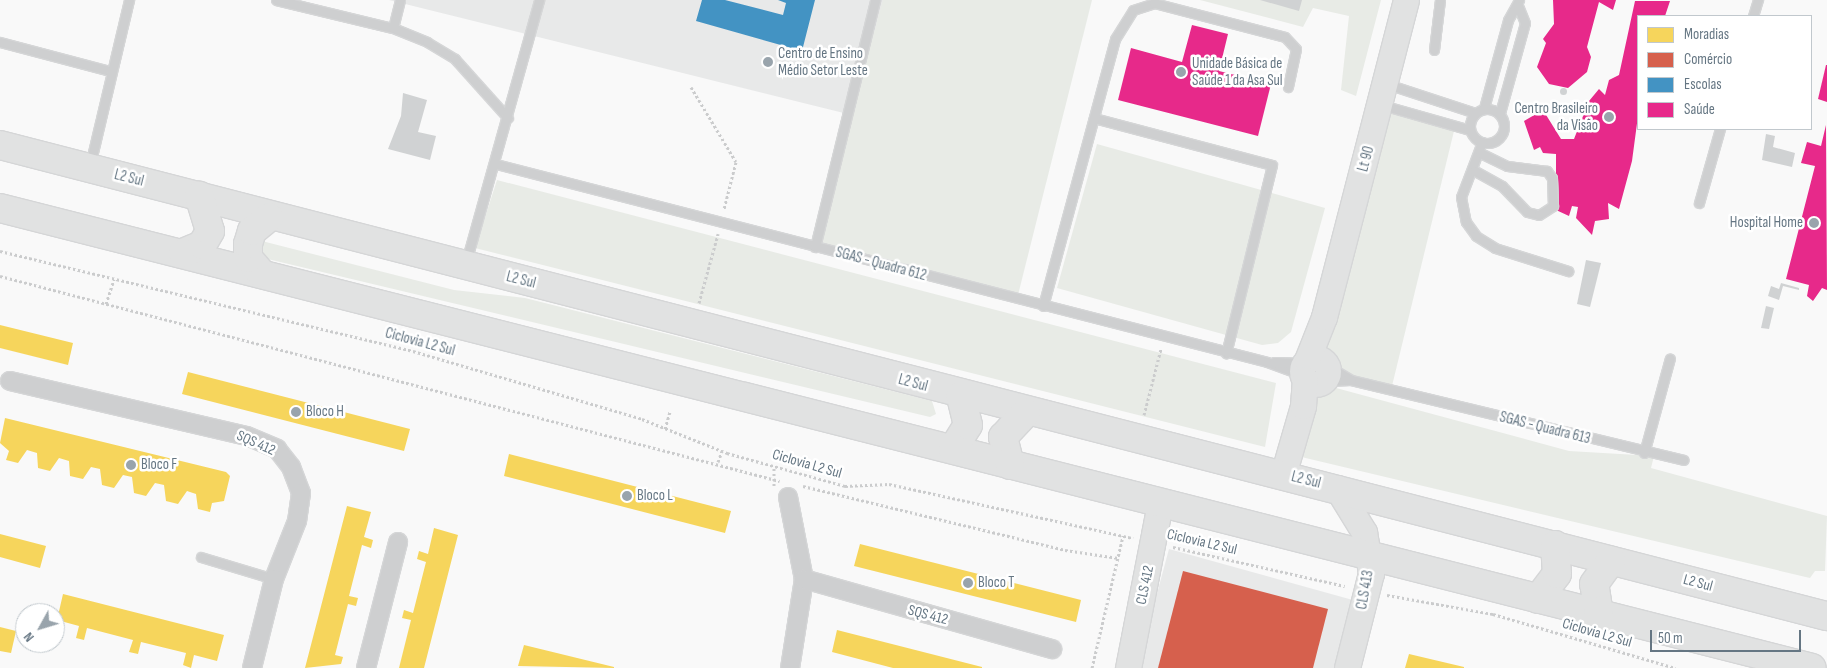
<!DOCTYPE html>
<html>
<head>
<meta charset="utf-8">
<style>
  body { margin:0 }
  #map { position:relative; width:1827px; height:668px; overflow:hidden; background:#f9f9f9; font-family:"Sofia Sans Condensed",sans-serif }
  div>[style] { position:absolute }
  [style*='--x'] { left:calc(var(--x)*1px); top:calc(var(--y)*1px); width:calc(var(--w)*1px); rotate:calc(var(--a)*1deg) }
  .built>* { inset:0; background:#e8e9e9 }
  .green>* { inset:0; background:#e8ebe6 }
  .homes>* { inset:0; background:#f6d55c }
  .shops>* { inset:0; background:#d6604d }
  .schools>* { inset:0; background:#4393c3 }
  .health>* { inset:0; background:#e7298a }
  .building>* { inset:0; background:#d0d2d3 }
  .round { border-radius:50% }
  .path>* { height:3px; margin-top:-1.5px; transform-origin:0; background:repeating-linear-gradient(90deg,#cbcccd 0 2.5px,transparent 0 5px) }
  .roads { filter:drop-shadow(1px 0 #d5d6d7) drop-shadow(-1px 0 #d5d6d7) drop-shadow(0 1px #d5d6d7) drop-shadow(0 -1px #d5d6d7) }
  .lane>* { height:9px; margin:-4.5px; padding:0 4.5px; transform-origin:4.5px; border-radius:4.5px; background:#cecfd0 }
  .lane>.ring { margin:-4.5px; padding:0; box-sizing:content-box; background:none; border:9px solid #cecfd0; border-radius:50% }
  .street>* { height:18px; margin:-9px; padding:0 9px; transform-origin:9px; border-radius:9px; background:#cecfd0 }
  .secondary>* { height:25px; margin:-12.5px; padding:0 12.5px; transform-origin:12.5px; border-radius:12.5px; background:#e1e2e2 }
  .secondary>.ring { margin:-12.5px; padding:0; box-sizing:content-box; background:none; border:25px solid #e1e2e2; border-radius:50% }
  .primary>* { height:28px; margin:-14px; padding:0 14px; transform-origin:14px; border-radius:14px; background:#e1e2e2 }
  .dots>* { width:14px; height:14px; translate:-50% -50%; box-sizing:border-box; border:2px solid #fff; border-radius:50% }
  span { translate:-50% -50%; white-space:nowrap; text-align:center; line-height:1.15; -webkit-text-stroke:5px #fff; paint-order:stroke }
  .poi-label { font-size:15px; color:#657683 }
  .left { translate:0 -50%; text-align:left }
  .right { translate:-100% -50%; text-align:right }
  .street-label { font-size:15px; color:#657683 }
  .legend { position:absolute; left:1637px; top:15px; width:175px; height:115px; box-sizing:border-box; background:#fff; border:1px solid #c1c8cd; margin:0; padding:6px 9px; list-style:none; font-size:15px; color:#657683 }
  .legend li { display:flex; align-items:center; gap:10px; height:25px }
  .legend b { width:25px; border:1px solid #c1c8cd }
  .north { position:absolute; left:15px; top:603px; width:50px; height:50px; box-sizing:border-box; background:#fff; border:1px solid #c1c8cd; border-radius:50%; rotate:231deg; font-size:14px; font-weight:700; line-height:20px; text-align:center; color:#657683 }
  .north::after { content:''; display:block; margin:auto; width:18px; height:22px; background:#99a4ac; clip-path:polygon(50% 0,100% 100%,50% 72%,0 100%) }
  .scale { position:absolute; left:1650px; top:630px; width:151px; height:22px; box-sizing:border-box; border:2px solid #657683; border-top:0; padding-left:6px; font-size:15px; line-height:18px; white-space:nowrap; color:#657683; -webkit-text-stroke:4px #fff; paint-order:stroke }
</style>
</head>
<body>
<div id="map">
  <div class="built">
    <i style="clip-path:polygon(389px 0,917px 0,884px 123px)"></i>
    <i style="clip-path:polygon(1169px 549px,1360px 602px,1342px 668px,1137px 668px)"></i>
  </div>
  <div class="green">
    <i style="clip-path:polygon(883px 0,1092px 0,1017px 299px,815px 247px)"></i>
    <i style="clip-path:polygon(1200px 0,1381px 0,1356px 96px,1341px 90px,1349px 16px,1313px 8px,1303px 27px)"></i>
    <i style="clip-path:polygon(1380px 105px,1454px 131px,1391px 390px,1351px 380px,1328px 366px,1324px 317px)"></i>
    <i style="clip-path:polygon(1097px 144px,1325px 208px,1291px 332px,1278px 343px,1262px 345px,1057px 288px)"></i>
    <i style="clip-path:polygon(497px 180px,1276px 383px,1265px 447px,475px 248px)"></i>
    <i style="clip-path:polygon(254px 239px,454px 290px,525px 298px,932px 401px,936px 414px,930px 417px,251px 255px)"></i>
    <i style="clip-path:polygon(1325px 385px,1569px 451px,1654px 456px,1651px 468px,1827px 516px,1825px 571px,1815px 571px,1810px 578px,1293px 455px,1317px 387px)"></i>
  </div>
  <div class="homes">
    <i style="clip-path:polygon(0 325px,73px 343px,68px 365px,0 348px)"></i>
    <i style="clip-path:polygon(188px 372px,410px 429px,404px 451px,182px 394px)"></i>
    <i style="clip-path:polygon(5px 418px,226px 472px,230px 476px,224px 501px,212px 503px,210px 512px,198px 509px,196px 494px,187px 491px,178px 504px,166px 501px,164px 485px,155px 483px,146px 496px,134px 493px,132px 477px,123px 475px,114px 488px,102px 485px,100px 469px,91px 467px,83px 479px,70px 476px,69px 461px,59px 458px,50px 471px,38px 468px,37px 453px,27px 450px,18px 463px,6px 460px,9px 451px,0 443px)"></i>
    <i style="clip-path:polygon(509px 454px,731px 511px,725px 533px,504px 476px)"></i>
    <i style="clip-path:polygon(347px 506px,371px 512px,364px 537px,373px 540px,371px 548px,362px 545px,349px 596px,358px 598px,356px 606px,348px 604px,335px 655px,343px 657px,341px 664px,305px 668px)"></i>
    <i style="clip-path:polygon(434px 528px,458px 535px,424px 668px,399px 668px,411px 620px,402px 618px,404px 610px,413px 613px,426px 562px,417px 559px,419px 551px,428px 554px)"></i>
    <i style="clip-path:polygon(0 534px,46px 546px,40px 568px,0 557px)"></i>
    <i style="clip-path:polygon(860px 544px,1081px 600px,1076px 622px,854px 566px)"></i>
    <i style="clip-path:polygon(63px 594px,224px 635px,217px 661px,194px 655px,191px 668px,183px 665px,186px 653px,141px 642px,138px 654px,129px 652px,133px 640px,87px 628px,84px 640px,76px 638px,79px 626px,57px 620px)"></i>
    <i style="clip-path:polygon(0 627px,16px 631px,11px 653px,0 651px)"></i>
    <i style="clip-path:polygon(837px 630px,982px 667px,982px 668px,893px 668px,832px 652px)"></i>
    <i style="clip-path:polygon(524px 645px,614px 667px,614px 668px,518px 666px)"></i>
    <i style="clip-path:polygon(1409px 654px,1464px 667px,1464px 668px,1405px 668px)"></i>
  </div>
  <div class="shops">
    <i style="clip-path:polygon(1183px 571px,1328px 609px,1313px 668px,1158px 668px)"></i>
  </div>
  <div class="schools">
    <i style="clip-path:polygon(702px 0,725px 0,783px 15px,786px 3px,778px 0,815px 0,802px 51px,696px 21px)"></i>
  </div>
  <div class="health">
    <i style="clip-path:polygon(1553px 0,1616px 0,1613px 10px,1599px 2px,1587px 47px,1591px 57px,1587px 72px,1568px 88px,1549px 84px,1537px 67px,1546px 43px,1543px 39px,1554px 24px)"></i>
    <i style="clip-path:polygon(1635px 1px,1670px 1px,1665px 16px,1638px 16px,1638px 116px,1632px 161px,1619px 209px,1608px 203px,1609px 219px,1595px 221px,1592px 235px,1576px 218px,1578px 207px,1572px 206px,1569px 216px,1556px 210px,1556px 154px,1543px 153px,1540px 147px,1534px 150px,1524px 121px,1543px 110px,1561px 139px,1574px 139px,1589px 101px,1599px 89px,1605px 95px,1609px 80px,1619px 75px)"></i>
    <i style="clip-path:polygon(1192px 25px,1228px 34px,1219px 71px,1271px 84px,1258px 136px,1118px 100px,1131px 48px,1182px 62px)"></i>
    <i style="clip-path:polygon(1826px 65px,1827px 65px,1827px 102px,1818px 99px)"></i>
    <i style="clip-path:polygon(1826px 125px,1827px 290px,1822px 288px,1813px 301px,1807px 296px,1809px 285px,1786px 279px,1815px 166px,1801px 163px,1807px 142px,1821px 146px)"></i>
  </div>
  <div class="building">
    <i style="clip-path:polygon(1260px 0,1302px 0,1299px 11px)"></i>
    <i class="round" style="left:1559.5px;top:87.5px;width:7px;height:7px"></i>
    <i style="clip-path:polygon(403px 93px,427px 100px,418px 132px,436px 136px,430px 160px,388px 149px,401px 116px)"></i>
    <i style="clip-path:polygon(1766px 134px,1775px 136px,1773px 147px,1795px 153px,1792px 167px,1762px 160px)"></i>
    <i style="clip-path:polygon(1586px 260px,1601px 263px,1590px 307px,1577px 304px)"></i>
    <i style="clip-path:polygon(1781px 283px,1799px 288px,1799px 290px,1783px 286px,1779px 300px,1768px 296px,1771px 286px,1779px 289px)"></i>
    <i style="clip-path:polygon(1766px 306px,1774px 308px,1769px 329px,1761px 328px)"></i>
  </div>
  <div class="path">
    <i style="--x:691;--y:87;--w:87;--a:59"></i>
    <i style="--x:736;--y:162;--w:49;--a:104.3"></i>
    <i style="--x:0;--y:251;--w:425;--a:13.6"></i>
    <i style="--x:413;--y:351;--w:239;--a:16.5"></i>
    <i style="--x:642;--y:419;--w:92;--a:21.8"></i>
    <i style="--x:727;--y:453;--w:123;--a:15.6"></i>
    <i style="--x:845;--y:486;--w:44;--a:-2.6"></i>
    <i style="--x:889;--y:484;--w:250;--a:12.5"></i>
    <i style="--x:0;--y:276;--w:806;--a:14.73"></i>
    <i style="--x:699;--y:303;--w:72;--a:-74.6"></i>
    <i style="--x:106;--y:304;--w:26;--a:-72"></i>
    <i style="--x:1144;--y:415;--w:68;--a:-75.6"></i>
    <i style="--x:665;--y:429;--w:18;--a:-74"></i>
    <i style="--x:718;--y:462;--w:12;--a:-70"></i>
    <i style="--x:774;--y:486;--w:20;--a:-90"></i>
    <i style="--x:803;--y:486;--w:270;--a:13.7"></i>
    <i style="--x:1065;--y:550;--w:54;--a:8.6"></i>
    <i style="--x:1173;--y:547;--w:176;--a:12.8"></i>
    <i style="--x:1387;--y:595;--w:108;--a:10.2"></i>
    <i style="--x:1493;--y:614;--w:190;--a:16.5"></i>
    <i style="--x:1092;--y:668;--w:136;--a:-76.8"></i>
  </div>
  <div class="roads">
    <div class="lane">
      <i style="--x:276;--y:0;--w:120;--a:13.5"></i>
      <i style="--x:393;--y:28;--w:37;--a:22"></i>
      <i style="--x:427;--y:42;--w:33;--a:31"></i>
      <i style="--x:455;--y:59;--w:79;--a:48.1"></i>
      <i style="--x:1753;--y:16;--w:17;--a:-73"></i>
      <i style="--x:393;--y:28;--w:29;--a:-76"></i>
      <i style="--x:0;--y:42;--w:114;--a:14.8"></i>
      <i style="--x:1434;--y:50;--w:50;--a:-83.2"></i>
      <i style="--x:1387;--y:84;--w:93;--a:18.2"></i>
      <i style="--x:1382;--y:105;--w:91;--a:15.9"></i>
      <i style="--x:1484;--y:108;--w:91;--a:-74.7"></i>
      <i style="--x:1508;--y:20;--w:23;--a:-61"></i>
      <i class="ring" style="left:1470px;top:109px;width:25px;height:25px"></i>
      <i style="--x:1500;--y:113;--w:93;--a:-74.5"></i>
      <i style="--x:1525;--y:23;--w:18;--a:-112"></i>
      <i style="--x:1094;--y:118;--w:184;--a:14.8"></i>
      <i style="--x:1272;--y:165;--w:194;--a:103.7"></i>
      <i style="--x:1482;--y:142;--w:59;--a:110.9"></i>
      <i style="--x:1461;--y:197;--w:25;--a:79"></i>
      <i style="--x:1466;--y:222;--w:17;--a:54"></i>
      <i style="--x:1476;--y:236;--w:22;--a:32"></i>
      <i style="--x:1495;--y:248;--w:77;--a:17.5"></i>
      <i style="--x:496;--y:164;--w:796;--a:14.4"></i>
      <i style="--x:1267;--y:362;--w:37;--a:20"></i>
      <i style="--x:90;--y:165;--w:170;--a:-76.7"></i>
      <i style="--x:1475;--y:171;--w:31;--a:29"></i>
      <i style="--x:1502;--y:186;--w:36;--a:46"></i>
      <i style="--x:1527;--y:212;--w:12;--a:14"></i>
      <i style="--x:1539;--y:215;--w:17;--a:-33"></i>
      <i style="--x:1553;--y:206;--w:28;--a:-92"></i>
      <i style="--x:1552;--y:178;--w:9;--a:-126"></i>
      <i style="--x:1547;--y:171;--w:40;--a:-172.9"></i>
      <i style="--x:1507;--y:166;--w:30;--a:-154"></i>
      <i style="--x:1699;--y:203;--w:77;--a:-74.2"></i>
      <i style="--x:815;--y:247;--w:254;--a:-76.3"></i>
      <i style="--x:466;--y:262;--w:272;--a:-74.4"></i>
      <i style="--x:1043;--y:306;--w:277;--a:-74.9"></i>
      <i style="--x:1115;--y:39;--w:34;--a:-58"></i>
      <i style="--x:1133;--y:10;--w:22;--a:-18"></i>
      <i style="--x:1154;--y:3;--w:135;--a:14.5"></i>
      <i style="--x:1285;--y:37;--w:16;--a:47"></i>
      <i style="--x:1296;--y:49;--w:39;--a:102"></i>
      <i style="--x:1274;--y:362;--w:30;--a:2"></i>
      <i style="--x:1328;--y:366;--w:27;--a:31"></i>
      <i style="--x:1351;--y:380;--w:342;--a:13.5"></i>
      <i style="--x:1323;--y:381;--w:28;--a:-2"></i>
      <i style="--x:1644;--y:453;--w:98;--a:-74.7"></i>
      <i style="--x:201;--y:557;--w:76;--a:16.8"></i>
    </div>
    <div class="street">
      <i style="--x:10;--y:381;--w:243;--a:13.1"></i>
      <i style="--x:247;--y:436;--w:33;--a:23"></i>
      <i style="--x:277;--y:449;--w:23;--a:52"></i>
      <i style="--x:291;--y:467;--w:28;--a:69"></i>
      <i style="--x:301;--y:493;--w:28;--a:98"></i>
      <i style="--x:297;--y:521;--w:62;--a:111.6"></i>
      <i style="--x:274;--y:579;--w:92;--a:103.9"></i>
      <i style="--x:788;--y:497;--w:84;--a:79"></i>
      <i style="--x:804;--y:579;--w:90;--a:98.9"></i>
      <i style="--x:804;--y:579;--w:258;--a:15.8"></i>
      <i style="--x:366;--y:668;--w:130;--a:-75.7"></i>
    </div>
    <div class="secondary">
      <i class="ring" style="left:1302px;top:358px;width:1px;height:1px"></i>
      <i style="--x:1307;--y:360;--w:46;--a:-68.4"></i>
      <i style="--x:1324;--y:317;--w:327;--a:-75.5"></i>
      <i style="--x:1283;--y:475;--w:72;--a:-73.8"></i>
      <i style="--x:1303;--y:406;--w:27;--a:-86"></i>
      <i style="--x:1337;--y:488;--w:52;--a:58.5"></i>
      <i style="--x:1364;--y:532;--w:42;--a:80.3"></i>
      <i style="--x:1371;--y:573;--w:98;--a:104.2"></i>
      <i style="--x:1128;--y:668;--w:168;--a:-79"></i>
    </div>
    <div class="primary">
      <i style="--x:0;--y:145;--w:1887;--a:14.46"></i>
      <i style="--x:0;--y:208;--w:1869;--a:14.24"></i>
      <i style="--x:183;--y:253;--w:21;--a:-23"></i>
      <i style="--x:202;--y:245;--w:16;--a:-60"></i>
      <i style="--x:210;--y:231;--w:37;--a:-107"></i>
      <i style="--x:261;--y:273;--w:20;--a:-131"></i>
      <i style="--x:248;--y:258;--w:14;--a:-90"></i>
      <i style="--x:248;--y:244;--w:14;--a:-73"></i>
      <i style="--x:252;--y:231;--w:22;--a:-39"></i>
      <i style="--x:953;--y:449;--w:28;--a:-58"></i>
      <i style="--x:968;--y:425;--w:30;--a:-104"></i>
      <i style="--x:1010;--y:465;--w:29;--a:-104"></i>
      <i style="--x:1003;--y:437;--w:33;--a:-47"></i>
      <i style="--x:1538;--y:599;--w:31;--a:-53"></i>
      <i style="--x:1557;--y:574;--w:29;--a:-94"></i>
      <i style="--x:1599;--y:614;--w:30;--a:-99"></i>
      <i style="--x:1594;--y:584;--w:29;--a:-54"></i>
    </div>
  </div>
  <div class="dots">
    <i style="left:768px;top:62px;background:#99a4ac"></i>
    <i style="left:1181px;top:72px;background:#99a4ac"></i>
    <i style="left:1609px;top:117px;background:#99a4ac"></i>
    <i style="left:1814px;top:223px;background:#99a4ac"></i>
    <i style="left:296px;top:412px;background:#99a4ac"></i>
    <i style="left:131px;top:465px;background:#99a4ac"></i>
    <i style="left:627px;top:496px;background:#99a4ac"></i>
    <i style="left:968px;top:583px;background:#99a4ac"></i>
  </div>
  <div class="poi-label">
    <span class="left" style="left:778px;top:62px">Centro de Ensino<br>Médio Setor Leste</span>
    <span class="left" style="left:1192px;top:72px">Unidade Básica de<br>Saúde 1 da Asa Sul</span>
    <span class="right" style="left:1598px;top:117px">Centro Brasileiro<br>da Visão</span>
    <span class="right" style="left:1803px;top:223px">Hospital Home</span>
    <span class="left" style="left:306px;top:412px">Bloco H</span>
    <span class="left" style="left:141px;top:465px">Bloco F</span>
    <span class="left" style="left:637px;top:496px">Bloco L</span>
    <span class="left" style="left:978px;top:583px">Bloco T</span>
  </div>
  <div class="street-label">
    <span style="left:1366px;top:159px;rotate:-75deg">Lt 90</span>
    <span style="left:129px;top:178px;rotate:14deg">L2 Sul</span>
    <span style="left:881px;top:264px;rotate:15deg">SGAS - Quadra 612</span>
    <span style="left:521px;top:280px;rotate:14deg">L2 Sul</span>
    <span style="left:420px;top:342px;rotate:15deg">Ciclovia L2 Sul</span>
    <span style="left:913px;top:383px;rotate:15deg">L2 Sul</span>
    <span style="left:1545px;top:428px;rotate:14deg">SGAS - Quadra 613</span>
    <span style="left:256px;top:443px;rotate:24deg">SQS 412</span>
    <span style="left:807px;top:464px;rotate:16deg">Ciclovia L2 Sul</span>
    <span style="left:1306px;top:480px;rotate:14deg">L2 Sul</span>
    <span style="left:1202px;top:542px;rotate:13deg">Ciclovia L2 Sul</span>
    <span style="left:1698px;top:583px;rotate:15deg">L2 Sul</span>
    <span style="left:1145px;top:585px;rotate:-78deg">CLS 412</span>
    <span style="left:1365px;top:590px;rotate:-80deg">CLS 413</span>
    <span style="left:928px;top:615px;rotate:15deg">SQS 412</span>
    <span style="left:1597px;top:633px;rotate:16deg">Ciclovia L2 Sul</span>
  </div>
  <ul class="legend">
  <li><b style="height:14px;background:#f6d55c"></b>Moradias</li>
  <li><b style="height:14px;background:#d6604d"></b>Comércio</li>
  <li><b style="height:14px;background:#4393c3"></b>Escolas</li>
  <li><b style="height:14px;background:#e7298a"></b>Saúde</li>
  </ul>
  <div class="north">N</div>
  <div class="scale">50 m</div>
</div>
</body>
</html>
